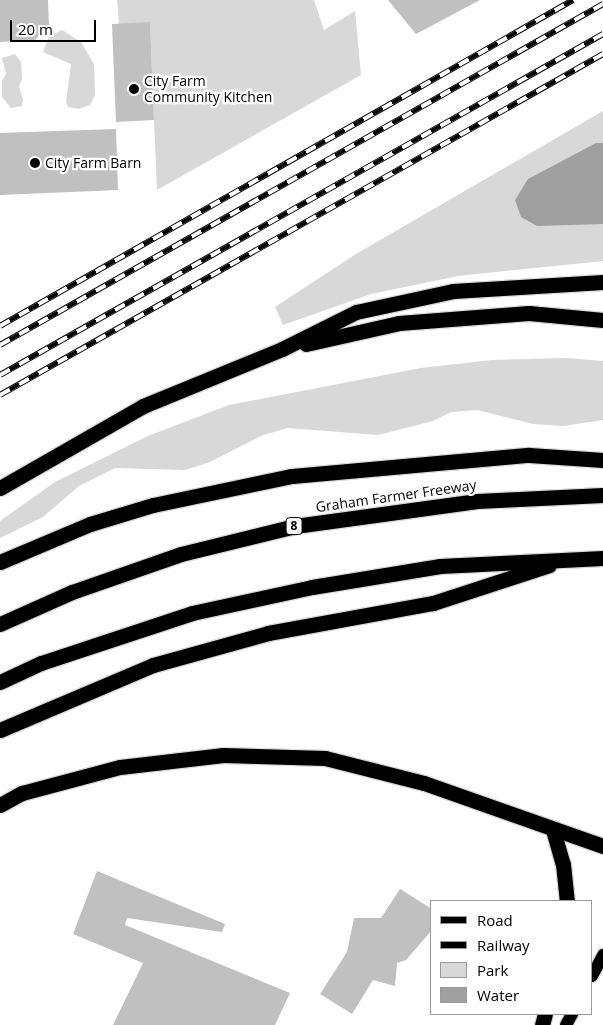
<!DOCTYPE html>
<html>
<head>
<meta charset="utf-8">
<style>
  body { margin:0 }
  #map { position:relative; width:603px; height:1025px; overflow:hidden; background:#fff; font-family:"Open Sans",sans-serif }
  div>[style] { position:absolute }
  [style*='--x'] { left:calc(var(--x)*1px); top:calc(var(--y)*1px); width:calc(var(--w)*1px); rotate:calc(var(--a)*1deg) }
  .green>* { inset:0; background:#d8d8d8 }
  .water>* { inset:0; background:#9f9f9f }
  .building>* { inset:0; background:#c0c0c0 }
  .roads { filter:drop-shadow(1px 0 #dbdbdb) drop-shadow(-1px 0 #dbdbdb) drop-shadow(0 1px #dbdbdb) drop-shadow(0 -1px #dbdbdb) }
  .major>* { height:12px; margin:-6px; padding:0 6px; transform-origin:6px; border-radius:6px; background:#000 }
  .highway>* { height:15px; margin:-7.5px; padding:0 7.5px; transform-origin:7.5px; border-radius:7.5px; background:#000 }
  .rail>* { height:5.5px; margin-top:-2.75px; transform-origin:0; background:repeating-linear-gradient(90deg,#fff 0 11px,#000 0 22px); box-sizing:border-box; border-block:1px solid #000 }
  .dots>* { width:14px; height:14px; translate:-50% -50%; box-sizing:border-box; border:2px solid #fff; border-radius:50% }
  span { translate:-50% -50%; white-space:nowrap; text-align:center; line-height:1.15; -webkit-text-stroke:4.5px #fff; paint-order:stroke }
  .shield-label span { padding:1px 4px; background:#fff; border:1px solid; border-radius:4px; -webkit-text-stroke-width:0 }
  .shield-label { font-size:12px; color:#000; font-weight:700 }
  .poi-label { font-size:14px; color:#000 }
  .left { translate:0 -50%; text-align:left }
  .street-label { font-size:14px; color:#000 }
  .legend { position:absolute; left:430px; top:900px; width:162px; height:115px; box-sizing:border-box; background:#fff; border:1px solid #999; margin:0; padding:6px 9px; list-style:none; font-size:15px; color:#000 }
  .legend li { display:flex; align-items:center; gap:10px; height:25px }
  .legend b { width:25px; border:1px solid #999 }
  .scale { position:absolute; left:10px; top:20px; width:86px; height:22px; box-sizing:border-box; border:2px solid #000; border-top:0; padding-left:6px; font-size:15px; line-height:18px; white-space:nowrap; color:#000; -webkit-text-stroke:4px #fff; paint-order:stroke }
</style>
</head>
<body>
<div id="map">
  <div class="green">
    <i style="clip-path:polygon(117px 0,314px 0,324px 30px,355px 11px,361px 75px,157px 190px,150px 23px,119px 24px)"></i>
    <i style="clip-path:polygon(62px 30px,81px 42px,94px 64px,95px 95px,90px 105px,79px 109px,68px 107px,66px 102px,71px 64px,43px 52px,49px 36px)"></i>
    <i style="clip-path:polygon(15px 54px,21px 62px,22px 79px,19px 86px,23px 100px,22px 106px,11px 108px,2px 97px,2px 81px,6px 74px,2px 58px)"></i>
    <i style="clip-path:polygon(603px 111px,603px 261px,458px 276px,371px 294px,283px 325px,275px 307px,356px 254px)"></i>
    <i style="clip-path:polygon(567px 358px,603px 361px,603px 420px,563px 426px,533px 424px,477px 410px,451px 412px,433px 421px,378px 435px,288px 428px,263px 435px,210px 462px,185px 470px,115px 468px,79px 486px,43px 517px,0 538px,0 521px,55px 482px,148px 436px,229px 405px,421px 368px,492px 360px)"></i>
  </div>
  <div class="water">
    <i style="clip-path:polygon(596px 143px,603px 143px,603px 224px,537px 226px,521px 217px,515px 200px,528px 179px)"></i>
  </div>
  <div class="building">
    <i style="clip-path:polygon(0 0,48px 0,49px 25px,35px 40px,0 42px)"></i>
    <i style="clip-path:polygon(388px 0,480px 0,416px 34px)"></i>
    <i style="clip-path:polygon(150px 22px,154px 120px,116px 122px,112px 24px)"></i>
    <i style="clip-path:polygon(116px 129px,118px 190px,0 195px,0 133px)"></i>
    <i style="clip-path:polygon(97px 871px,225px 924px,222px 932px,127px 918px,125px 925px,290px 993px,275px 1025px,113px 1025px,143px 963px,73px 934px)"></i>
    <i style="clip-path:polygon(400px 889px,432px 909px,432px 930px,406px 960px,397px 963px,395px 986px,373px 980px,352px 1014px,320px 994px,347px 952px,354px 918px,381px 918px)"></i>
  </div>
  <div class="roads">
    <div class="major">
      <i style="--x:592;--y:976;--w:24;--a:-62"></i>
      <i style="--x:566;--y:1025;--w:13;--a:-61"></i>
    </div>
    <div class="highway">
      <i style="--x:306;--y:344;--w:95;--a:-12.7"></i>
      <i style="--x:399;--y:323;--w:130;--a:-4.4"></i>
      <i style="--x:529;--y:313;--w:74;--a:5.4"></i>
      <i style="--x:0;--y:488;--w:165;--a:-29.8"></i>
      <i style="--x:143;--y:406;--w:150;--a:-22.3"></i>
      <i style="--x:282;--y:349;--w:83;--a:-26.6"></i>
      <i style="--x:356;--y:312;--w:99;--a:-12.2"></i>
      <i style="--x:453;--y:291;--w:150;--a:-3.4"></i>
      <i style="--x:0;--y:562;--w:98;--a:-22.9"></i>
      <i style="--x:90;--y:524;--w:66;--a:-16.8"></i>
      <i style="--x:153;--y:505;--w:142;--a:-11.8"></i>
      <i style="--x:292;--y:476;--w:238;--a:-5.1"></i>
      <i style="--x:529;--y:455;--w:74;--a:3.9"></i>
      <i style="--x:0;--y:624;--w:79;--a:-24"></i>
      <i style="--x:72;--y:592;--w:115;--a:-19.2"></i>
      <i style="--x:181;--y:554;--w:117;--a:-13.8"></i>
      <i style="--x:295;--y:526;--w:184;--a:-7.8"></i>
      <i style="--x:477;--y:501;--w:126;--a:-2.7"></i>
      <i style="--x:0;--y:682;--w:45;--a:-24.9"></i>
      <i style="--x:41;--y:663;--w:159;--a:-18.3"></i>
      <i style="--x:192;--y:613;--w:123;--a:-12.2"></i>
      <i style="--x:312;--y:587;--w:130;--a:-9.3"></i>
      <i style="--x:440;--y:566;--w:163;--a:-2.8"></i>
      <i style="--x:0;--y:730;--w:166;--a:-23"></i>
      <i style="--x:153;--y:665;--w:119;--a:-15.5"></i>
      <i style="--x:268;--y:633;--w:168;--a:-10.3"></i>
      <i style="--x:433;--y:603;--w:122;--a:-18.1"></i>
      <i style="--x:0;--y:805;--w:25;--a:-29"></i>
      <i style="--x:22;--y:793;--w:101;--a:-14.9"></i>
      <i style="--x:120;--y:767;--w:104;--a:-6.6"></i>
      <i style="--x:223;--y:755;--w:102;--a:1.7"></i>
      <i style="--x:325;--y:758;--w:102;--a:14.2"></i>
      <i style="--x:424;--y:783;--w:190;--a:19.4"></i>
      <i style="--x:553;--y:830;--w:35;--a:74"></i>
      <i style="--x:563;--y:864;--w:37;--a:84"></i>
      <i style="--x:542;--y:1025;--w:11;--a:-75"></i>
    </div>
  </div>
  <div class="rail">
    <i style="--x:0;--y:326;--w:659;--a:-29.64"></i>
    <i style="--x:0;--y:345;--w:693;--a:-29.49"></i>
    <i style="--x:0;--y:375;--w:693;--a:-29.49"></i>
    <i style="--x:0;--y:395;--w:693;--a:-29.49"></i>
  </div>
  <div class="dots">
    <i style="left:134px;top:89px;background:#000"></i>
    <i style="left:35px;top:163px;background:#000"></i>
  </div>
  <div class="shield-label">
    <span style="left:294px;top:526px">8</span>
  </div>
  <div class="poi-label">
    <span class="left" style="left:144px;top:89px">City Farm<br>Community Kitchen</span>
    <span class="left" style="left:45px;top:163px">City Farm Barn</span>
  </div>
  <div class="street-label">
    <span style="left:396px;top:496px;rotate:-8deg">Graham Farmer Freeway</span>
  </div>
  <ul class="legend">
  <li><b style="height:6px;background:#000"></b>Road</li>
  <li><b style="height:6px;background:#000"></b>Railway</li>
  <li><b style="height:14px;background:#d8d8d8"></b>Park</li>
  <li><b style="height:14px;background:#9f9f9f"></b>Water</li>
  </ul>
  <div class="scale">20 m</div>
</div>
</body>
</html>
